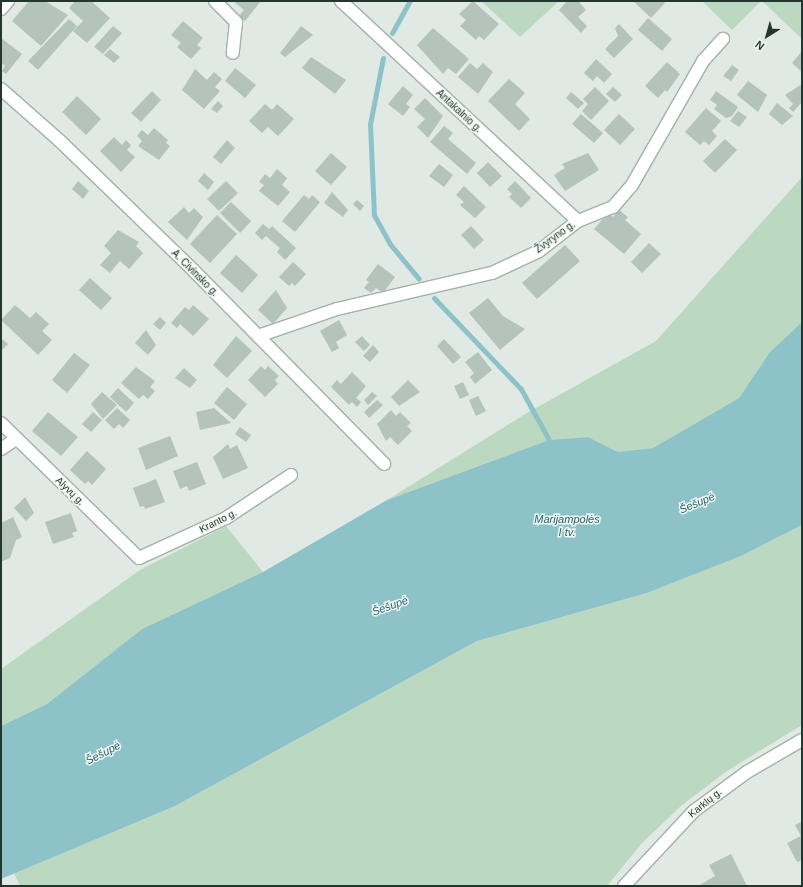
<!DOCTYPE html>
<html>
<head>
<meta charset="utf-8">
<style>
  body { margin:0 }
  #map { position:relative; width:803px; height:887px; overflow:hidden; background:#e0e9e4; font-family:Helvetica,sans-serif }
  div>[style] { position:absolute }
  [style*='--x'] { left:calc(var(--x)*1px); top:calc(var(--y)*1px); width:calc(var(--w)*1px); rotate:calc(var(--a)*1deg) }
  .green>* { inset:0; background:#bbd8c1 }
  .water>* { inset:0; background:#8dc3c8 }
  .stream>* { height:5px; margin:-2.5px; padding:0 2.5px; transform-origin:2.5px; border-radius:2.5px; background:#8dc3c8 }
  .building>* { inset:0; background:#b5c3bd }
  .roads { filter:drop-shadow(1px 0 #a4b0aa) drop-shadow(-1px 0 #a4b0aa) drop-shadow(0 1px #a4b0aa) drop-shadow(0 -1px #a4b0aa) }
  .minor>* { height:12px; margin:-6px; padding:0 6px; transform-origin:6px; border-radius:6px; background:#fff }
  span { translate:-50% -50%; white-space:nowrap; text-align:center; line-height:1.15; -webkit-text-stroke:3px #f0f6f2; paint-order:stroke }
  .street-label { font-size:10px; color:#233730 }
  .water-label { font-size:11px; color:#24656c; font-style:italic }
  .frame { position:absolute; inset:0; border:2px solid #233730; pointer-events:none }
  .north { position:absolute; left:747px; top:16px; width:40px; height:40px; -webkit-text-stroke:3px #f0f6f2; paint-order:stroke; rotate:217deg; font-size:11px; font-weight:700; line-height:16px; text-align:center; color:#233730 }
  .north::after { content:''; display:block; margin:auto; width:14px; height:18px; background:#233730; clip-path:polygon(50% 0,100% 100%,50% 72%,0 100%) }
</style>
</head>
<body>
<div id="map">
  <div class="green">
    <i style="clip-path:polygon(481px 1px,559px 1px,520px 37px)"></i>
    <i style="clip-path:polygon(702px 1px,761px 1px,732px 30px)"></i>
    <i style="clip-path:polygon(762px 1px,802px 1px,802px 39px)"></i>
    <i style="clip-path:polygon(802px 177px,802px 322px,770px 352px,739px 398px,653px 448px,618px 452px,588px 437px,549px 440px,387px 500px,527px 413px,656px 341px)"></i>
    <i style="clip-path:polygon(802px 525px,802px 725px,727px 771px,682px 805px,642px 843px,607px 886px,20px 886px,14px 873px,175px 806px,477px 641px,647px 593px,741px 556px)"></i>
    <i style="clip-path:polygon(226px 526px,263px 572px,142px 629px,47px 704px,1px 726px,1px 669px,140px 570px)"></i>
  </div>
  <div class="water">
    <i style="clip-path:polygon(802px 322px,802px 525px,741px 556px,647px 593px,477px 641px,175px 806px,1px 879px,1px 726px,47px 704px,142px 629px,263px 572px,387px 500px,549px 440px,588px 437px,618px 452px,653px 448px,739px 398px,770px 352px)"></i>
  </div>
  <div class="stream">
    <i style="--x:392;--y:33;--w:37;--a:-61"></i>
    <i style="--x:383;--y:58;--w:67;--a:101.1"></i>
    <i style="--x:370;--y:124;--w:91;--a:87.5"></i>
    <i style="--x:374;--y:215;--w:33;--a:61"></i>
    <i style="--x:390;--y:244;--w:45;--a:50.4"></i>
    <i style="--x:434;--y:298;--w:126;--a:46.3"></i>
    <i style="--x:521;--y:389;--w:58;--a:61.2"></i>
  </div>
  <div class="building">
    <i style="clip-path:polygon(29px 1px,45px 1px,68px 15px,41px 46px,12px 21px)"></i>
    <i style="clip-path:polygon(75px 1px,91px 1px,110px 18px,87px 43px,73px 31px,83px 21px,69px 8px)"></i>
    <i style="clip-path:polygon(233px 1px,261px 1px,245px 21px,239px 16px,244px 10px)"></i>
    <i style="clip-path:polygon(473px 1px,499px 24px,484px 40px,479px 36px,476px 40px,460px 26px,466px 20px,459px 14px)"></i>
    <i style="clip-path:polygon(567px 1px,578px 1px,586px 10px,578px 17px,587px 26px,581px 33px,559px 10px)"></i>
    <i style="clip-path:polygon(633px 1px,663px 1px,665px 3px,651px 18px)"></i>
    <i style="clip-path:polygon(648px 18px,672px 39px,662px 51px,638px 30px)"></i>
    <i style="clip-path:polygon(69px 19px,77px 26px,38px 70px,28px 61px)"></i>
    <i style="clip-path:polygon(183px 21px,203px 38px,197px 45px,201px 48px,191px 59px,177px 47px,181px 43px,171px 35px)"></i>
    <i style="clip-path:polygon(619px 24px,633px 39px,614px 58px,605px 49px,618px 36px,615px 28px)"></i>
    <i style="clip-path:polygon(113px 26px,122px 33px,103px 54px,94px 47px)"></i>
    <i style="clip-path:polygon(301px 26px,313px 35px,285px 57px,280px 53px)"></i>
    <i style="clip-path:polygon(433px 28px,469px 59px,456px 74px,448px 68px,443px 74px,417px 45px)"></i>
    <i style="clip-path:polygon(1px 38px,22px 54px,6px 74px,2px 71px,5px 66px,1px 63px)"></i>
    <i style="clip-path:polygon(110px 49px,120px 57px,114px 63px,104px 55px)"></i>
    <i style="clip-path:polygon(802px 51px,802px 72px,792px 63px)"></i>
    <i style="clip-path:polygon(311px 57px,346px 80px,335px 94px,302px 68px)"></i>
    <i style="clip-path:polygon(596px 59px,612px 74px,604px 83px,597px 76px,593px 81px,584px 73px)"></i>
    <i style="clip-path:polygon(667px 62px,680px 74px,667px 92px,665px 90px,658px 98px,645px 86px)"></i>
    <i style="clip-path:polygon(470px 63px,477px 69px,483px 63px,493px 72px,478px 94px,458px 77px)"></i>
    <i style="clip-path:polygon(732px 65px,739px 70px,731px 81px,723px 76px)"></i>
    <i style="clip-path:polygon(235px 68px,256px 85px,245px 98px,225px 81px)"></i>
    <i style="clip-path:polygon(195px 69px,207px 80px,214px 72px,222px 79px,215px 87px,220px 91px,204px 109px,182px 90px)"></i>
    <i style="clip-path:polygon(509px 79px,525px 93px,515px 104px,530px 119px,519px 131px,488px 101px)"></i>
    <i style="clip-path:polygon(748px 81px,767px 95px,758px 112px,737px 95px)"></i>
    <i style="clip-path:polygon(802px 84px,802px 102px,793px 112px,789px 108px,793px 104px,785px 95px)"></i>
    <i style="clip-path:polygon(403px 86px,413px 95px,406px 104px,410px 107px,403px 116px,388px 104px)"></i>
    <i style="clip-path:polygon(595px 87px,609px 101px,591px 120px,582px 111px,588px 104px,583px 99px)"></i>
    <i style="clip-path:polygon(613px 87px,622px 95px,615px 102px,606px 94px)"></i>
    <i style="clip-path:polygon(152px 91px,161px 100px,141px 122px,131px 113px)"></i>
    <i style="clip-path:polygon(716px 91px,738px 107px,732px 116px,726px 118px,714px 109px,717px 105px,710px 100px)"></i>
    <i style="clip-path:polygon(571px 92px,584px 103px,578px 109px,566px 98px)"></i>
    <i style="clip-path:polygon(77px 96px,101px 119px,86px 135px,62px 112px)"></i>
    <i style="clip-path:polygon(425px 98px,443px 116px,428px 138px,417px 127px,425px 119px,414px 109px)"></i>
    <i style="clip-path:polygon(218px 101px,223px 106px,217px 113px,211px 109px)"></i>
    <i style="clip-path:polygon(777px 103px,793px 116px,782px 125px,769px 114px)"></i>
    <i style="clip-path:polygon(265px 104px,272px 110px,277px 104px,294px 119px,278px 136px,268px 127px,262px 133px,249px 121px)"></i>
    <i style="clip-path:polygon(706px 108px,721px 121px,712px 131px,717px 136px,709px 145px,704px 141px,700px 145px,685px 132px)"></i>
    <i style="clip-path:polygon(738px 111px,747px 117px,739px 127px,730px 121px)"></i>
    <i style="clip-path:polygon(581px 114px,603px 133px,594px 143px,572px 124px)"></i>
    <i style="clip-path:polygon(619px 114px,635px 129px,620px 145px,604px 130px)"></i>
    <i style="clip-path:polygon(444px 126px,453px 133px,448px 139px,476px 163px,467px 174px,430px 142px)"></i>
    <i style="clip-path:polygon(154px 128px,168px 140px,166px 143px,170px 146px,159px 160px,138px 146px,142px 141px,137px 136px,142px 130px,148px 135px)"></i>
    <i style="clip-path:polygon(114px 137px,122px 145px,126px 140px,131px 145px,127px 150px,135px 157px,121px 172px,100px 151px)"></i>
    <i style="clip-path:polygon(725px 139px,737px 150px,715px 173px,703px 161px)"></i>
    <i style="clip-path:polygon(227px 140px,235px 148px,221px 164px,213px 157px)"></i>
    <i style="clip-path:polygon(331px 153px,347px 167px,331px 185px,315px 171px)"></i>
    <i style="clip-path:polygon(588px 153px,599px 170px,565px 191px,554px 175px,565px 168px,562px 164px)"></i>
    <i style="clip-path:polygon(488px 162px,502px 176px,490px 187px,477px 173px)"></i>
    <i style="clip-path:polygon(439px 164px,453px 175px,444px 187px,429px 176px)"></i>
    <i style="clip-path:polygon(277px 169px,287px 178px,282px 185px,290px 192px,278px 206px,259px 191px,264px 185px,259px 182px,265px 174px,270px 178px)"></i>
    <i style="clip-path:polygon(204px 173px,214px 182px,208px 190px,198px 181px)"></i>
    <i style="clip-path:polygon(78px 181px,89px 191px,83px 199px,72px 189px)"></i>
    <i style="clip-path:polygon(226px 181px,238px 193px,219px 211px,207px 199px)"></i>
    <i style="clip-path:polygon(515px 181px,531px 198px,521px 208px,509px 197px,512px 194px,507px 189px)"></i>
    <i style="clip-path:polygon(464px 186px,486px 207px,475px 218px,460px 205px,464px 202px,456px 195px)"></i>
    <i style="clip-path:polygon(332px 192px,348px 210px,343px 217px,324px 203px)"></i>
    <i style="clip-path:polygon(304px 195px,309px 199px,312px 195px,320px 202px,295px 232px,282px 221px)"></i>
    <i style="clip-path:polygon(357px 200px,364px 206px,360px 211px,353px 204px)"></i>
    <i style="clip-path:polygon(231px 202px,251px 221px,240px 233px,220px 213px)"></i>
    <i style="clip-path:polygon(184px 207px,189px 213px,194px 208px,203px 217px,187px 240px,168px 222px)"></i>
    <i style="clip-path:polygon(619px 210px,628px 217px,625px 220px,641px 234px,624px 254px,594px 229px,608px 213px,613px 217px)"></i>
    <i style="clip-path:polygon(217px 215px,237px 234px,210px 263px,190px 244px)"></i>
    <i style="clip-path:polygon(263px 224px,269px 229px,272px 226px,296px 248px,285px 260px,277px 252px,280px 248px,266px 236px,262px 240px,255px 233px)"></i>
    <i style="clip-path:polygon(471px 226px,484px 240px,474px 249px,461px 235px)"></i>
    <i style="clip-path:polygon(118px 230px,139px 242px,136px 246px,143px 253px,129px 269px,120px 261px,110px 273px,100px 265px,111px 253px,104px 246px)"></i>
    <i style="clip-path:polygon(649px 243px,661px 254px,642px 273px,631px 262px)"></i>
    <i style="clip-path:polygon(565px 245px,580px 261px,537px 299px,522px 283px)"></i>
    <i style="clip-path:polygon(236px 255px,258px 275px,242px 293px,220px 273px)"></i>
    <i style="clip-path:polygon(293px 262px,306px 274px,295px 286px,292px 283px,289px 286px,279px 277px)"></i>
    <i style="clip-path:polygon(378px 264px,395px 277px,383px 293px,376px 288px,371px 293px,364px 288px,369px 282px,366px 280px)"></i>
    <i style="clip-path:polygon(90px 278px,112px 298px,101px 310px,79px 290px)"></i>
    <i style="clip-path:polygon(276px 290px,287px 308px,273px 324px,258px 310px)"></i>
    <i style="clip-path:polygon(488px 298px,503px 316px,525px 329px,500px 350px,469px 313px)"></i>
    <i style="clip-path:polygon(15px 305px,30px 318px,36px 312px,49px 324px,42px 331px,52px 340px,38px 355px,1px 320px)"></i>
    <i style="clip-path:polygon(193px 305px,209px 319px,193px 336px,180px 324px,177px 328px,171px 323px,185px 307px,189px 310px)"></i>
    <i style="clip-path:polygon(160px 317px,166px 323px,160px 330px,153px 324px)"></i>
    <i style="clip-path:polygon(339px 320px,347px 335px,336px 342px,339px 348px,332px 352px,320px 331px)"></i>
    <i style="clip-path:polygon(146px 330px,156px 345px,148px 355px,135px 343px)"></i>
    <i style="clip-path:polygon(236px 336px,252px 351px,227px 378px,213px 365px)"></i>
    <i style="clip-path:polygon(362px 336px,370px 345px,364px 351px,355px 342px)"></i>
    <i style="clip-path:polygon(1px 338px,8px 344px,1px 351px)"></i>
    <i style="clip-path:polygon(444px 339px,461px 357px,453px 364px,437px 346px)"></i>
    <i style="clip-path:polygon(373px 345px,379px 352px,370px 362px,363px 356px)"></i>
    <i style="clip-path:polygon(478px 352px,492px 370px,475px 384px,470px 377px,474px 373px,465px 362px)"></i>
    <i style="clip-path:polygon(74px 353px,90px 365px,67px 393px,52px 380px)"></i>
    <i style="clip-path:polygon(261px 366px,265px 370px,268px 366px,279px 376px,275px 380px,278px 384px,265px 397px,248px 380px)"></i>
    <i style="clip-path:polygon(136px 367px,155px 381px,150px 387px,155px 391px,148px 399px,143px 395px,139px 399px,121px 383px)"></i>
    <i style="clip-path:polygon(184px 368px,197px 380px,190px 388px,175px 378px)"></i>
    <i style="clip-path:polygon(352px 372px,366px 386px,356px 398px,361px 402px,357px 407px,352px 402px,349px 405px,331px 387px,337px 380px,341px 384px)"></i>
    <i style="clip-path:polygon(408px 380px,420px 392px,399px 406px,391px 397px)"></i>
    <i style="clip-path:polygon(463px 382px,469px 395px,460px 399px,454px 386px)"></i>
    <i style="clip-path:polygon(227px 387px,247px 404px,234px 420px,214px 403px)"></i>
    <i style="clip-path:polygon(118px 388px,134px 403px,126px 412px,110px 397px)"></i>
    <i style="clip-path:polygon(102px 392px,117px 405px,103px 419px,91px 404px)"></i>
    <i style="clip-path:polygon(372px 392px,377px 396px,368px 405px,364px 400px)"></i>
    <i style="clip-path:polygon(478px 396px,486px 411px,476px 416px,469px 400px)"></i>
    <i style="clip-path:polygon(377px 400px,383px 405px,369px 418px,364px 412px)"></i>
    <i style="clip-path:polygon(117px 408px,130px 420px,123px 428px,119px 424px,114px 429px,105px 420px)"></i>
    <i style="clip-path:polygon(214px 408px,231px 423px,200px 430px,196px 412px)"></i>
    <i style="clip-path:polygon(391px 410px,396px 416px,400px 412px,411px 423px,407px 426px,412px 431px,398px 445px,390px 437px,386px 441px,377px 424px)"></i>
    <i style="clip-path:polygon(48px 412px,78px 437px,61px 456px,32px 431px)"></i>
    <i style="clip-path:polygon(93px 412px,102px 420px,91px 432px,82px 424px)"></i>
    <i style="clip-path:polygon(240px 427px,251px 435px,246px 442px,235px 434px)"></i>
    <i style="clip-path:polygon(170px 436px,178px 456px,146px 470px,138px 448px)"></i>
    <i style="clip-path:polygon(228px 444px,230px 449px,237px 445px,248px 468px,223px 479px,213px 457px)"></i>
    <i style="clip-path:polygon(87px 451px,106px 469px,92px 485px,88px 481px,85px 484px,70px 470px)"></i>
    <i style="clip-path:polygon(197px 462px,206px 484px,189px 491px,187px 486px,180px 489px,173px 471px)"></i>
    <i style="clip-path:polygon(156px 479px,165px 502px,145px 509px,144px 506px,140px 507px,133px 488px)"></i>
    <i style="clip-path:polygon(25px 497px,34px 513px,26px 521px,14px 508px)"></i>
    <i style="clip-path:polygon(71px 513px,77px 531px,72px 533px,74px 537px,53px 544px,45px 522px)"></i>
    <i style="clip-path:polygon(13px 517px,22px 537px,16px 540px,10px 558px,1px 562px,1px 523px)"></i>
    <i style="clip-path:polygon(802px 821px,802px 860px,797px 862px,787px 843px,801px 836px,795px 825px)"></i>
    <i style="clip-path:polygon(731px 854px,747px 886px,698px 886px,715px 876px,709px 865px)"></i>
  </div>
  <div class="roads">
    <div class="minor">
      <i style="--x:215;--y:1;--w:30;--a:45"></i>
      <i style="--x:236;--y:22;--w:31;--a:96"></i>
      <i style="--x:341;--y:1;--w:323;--a:42.9"></i>
      <i style="--x:1;--y:9;--w:11;--a:-49"></i>
      <i style="--x:1;--y:89;--w:79;--a:41.4"></i>
      <i style="--x:60;--y:141;--w:187;--a:44.1"></i>
      <i style="--x:194;--y:271;--w:271;--a:45.4"></i>
      <i style="--x:258;--y:336;--w:83;--a:-18.9"></i>
      <i style="--x:337;--y:309;--w:159;--a:-13.1"></i>
      <i style="--x:492;--y:273;--w:52;--a:-25.1"></i>
      <i style="--x:539;--y:251;--w:49;--a:-37.6"></i>
      <i style="--x:578;--y:221;--w:38;--a:-22"></i>
      <i style="--x:613;--y:207;--w:29;--a:-49"></i>
      <i style="--x:632;--y:185;--w:143;--a:-60.2"></i>
      <i style="--x:703;--y:61;--w:30;--a:-48"></i>
      <i style="--x:1;--y:423;--w:193;--a:44.4"></i>
      <i style="--x:139;--y:558;--w:96;--a:-24.7"></i>
      <i style="--x:226;--y:518;--w:78;--a:-33.5"></i>
      <i style="--x:1;--y:449;--w:18;--a:-34"></i>
      <i style="--x:624;--y:886;--w:103;--a:-47"></i>
      <i style="--x:694;--y:811;--w:66;--a:-36.3"></i>
      <i style="--x:747;--y:772;--w:64;--a:-30.2"></i>
    </div>
  </div>
  <div class="street-label">
    <span style="left:459px;top:111px;rotate:43deg">Antakalnio g.</span>
    <span style="left:555px;top:237px;rotate:-36deg">Žvyryno g.</span>
    <span style="left:195px;top:273px;rotate:45deg">A. Civinsko g.</span>
    <span style="left:70px;top:491px;rotate:44deg">Alyvų g.</span>
    <span style="left:218px;top:521px;rotate:-27deg">Kranto g.</span>
    <span style="left:705px;top:803px;rotate:-39deg">Karklų g.</span>
  </div>
  <div class="water-label">
    <span style="left:697px;top:503px;rotate:-23deg">Šešupė</span>
    <span style="left:567px;top:526px">Marijampolės<br>I tv.</span>
    <span style="left:390px;top:606px;rotate:-20deg">Šešupė</span>
    <span style="left:103px;top:753px;rotate:-27deg">Šešupė</span>
  </div>
  <div class="frame"></div>
  <div class="north">N</div>
</div>
</body>
</html>
